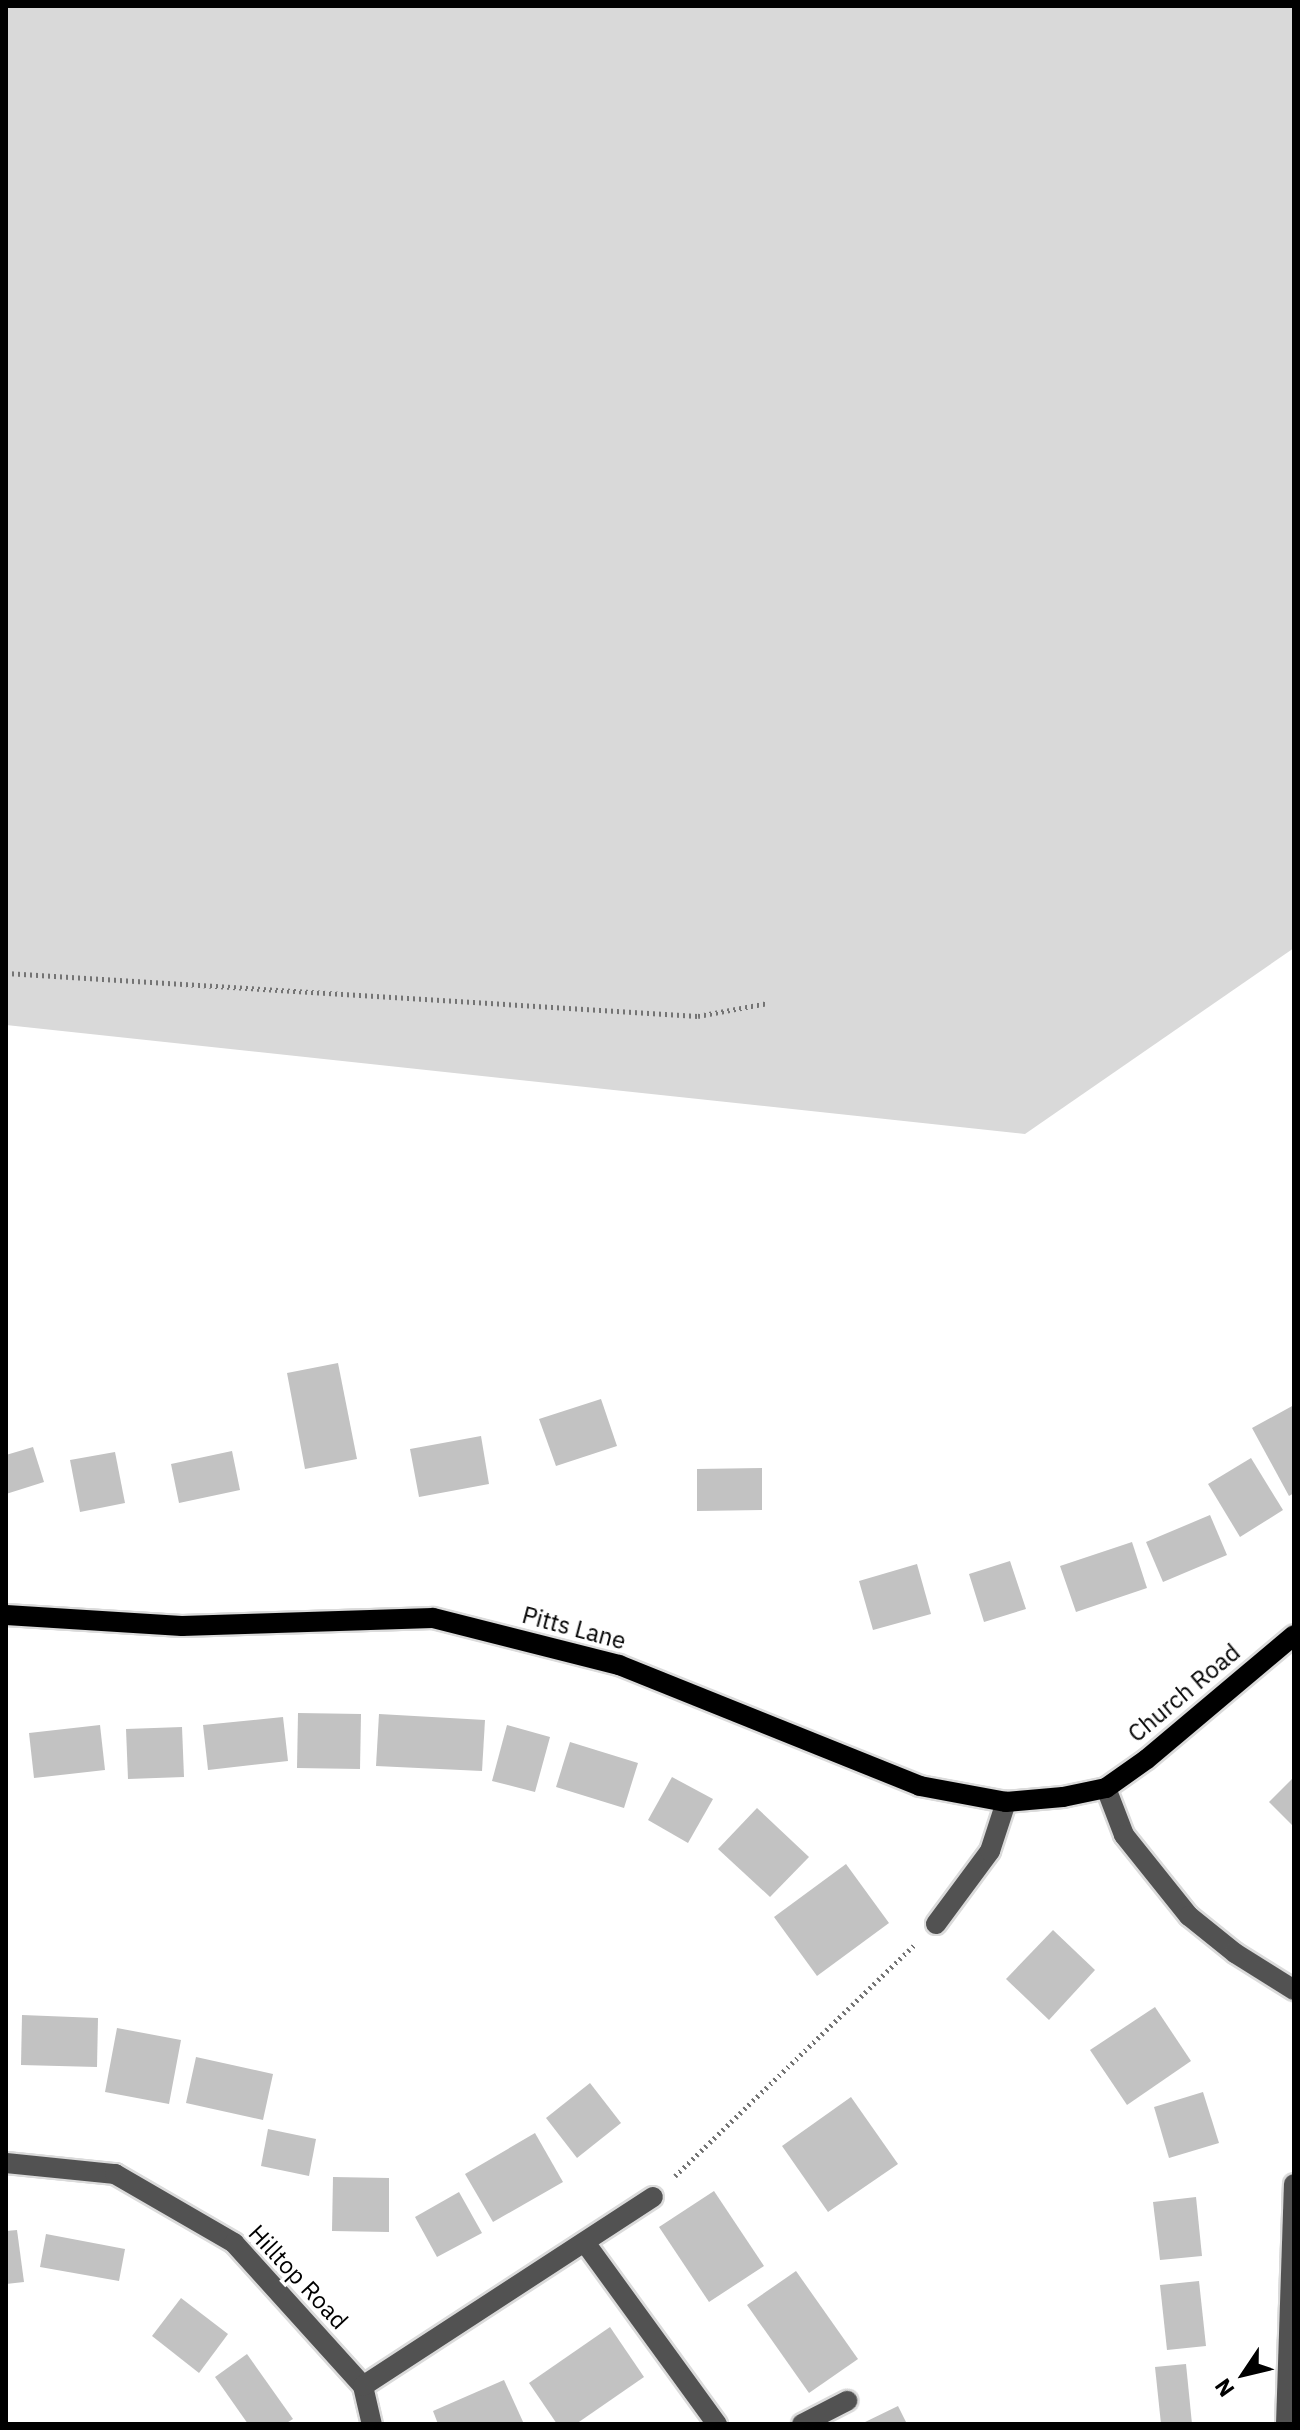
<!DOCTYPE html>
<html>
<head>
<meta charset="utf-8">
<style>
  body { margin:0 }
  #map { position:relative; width:1300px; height:2430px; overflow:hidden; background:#fff; font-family:"IBM Plex Sans",sans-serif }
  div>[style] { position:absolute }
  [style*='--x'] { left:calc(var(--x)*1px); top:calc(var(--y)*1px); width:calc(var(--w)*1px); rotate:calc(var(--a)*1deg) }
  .green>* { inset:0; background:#d9d9d9 }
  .building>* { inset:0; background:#c2c2c2 }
  .path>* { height:5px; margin-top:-2.5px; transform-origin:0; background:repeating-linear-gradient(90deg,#747474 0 2px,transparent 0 6px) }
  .roads { filter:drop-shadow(2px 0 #dbdbdb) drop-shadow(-2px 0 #dbdbdb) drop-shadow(0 2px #dbdbdb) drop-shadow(0 -2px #dbdbdb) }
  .minor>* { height:20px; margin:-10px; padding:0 10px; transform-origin:10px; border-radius:10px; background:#525252 }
  .major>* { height:20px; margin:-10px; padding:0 10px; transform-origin:10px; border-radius:10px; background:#000 }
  span { translate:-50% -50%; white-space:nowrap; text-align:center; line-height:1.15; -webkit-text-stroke:7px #fff; paint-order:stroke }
  .street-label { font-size:24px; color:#000 }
  .frame { position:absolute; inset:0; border:8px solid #000; pointer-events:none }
  .north { position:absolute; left:1204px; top:2334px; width:80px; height:80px; -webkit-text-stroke:6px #fff; paint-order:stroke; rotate:235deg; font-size:22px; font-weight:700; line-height:32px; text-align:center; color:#000 }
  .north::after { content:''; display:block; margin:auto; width:28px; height:36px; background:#000; clip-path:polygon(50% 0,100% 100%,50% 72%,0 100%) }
</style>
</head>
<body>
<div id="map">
  <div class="green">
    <i style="clip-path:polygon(6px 6px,1294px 6px,1294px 948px,1025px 1134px,6px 1025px)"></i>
  </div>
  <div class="building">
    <i style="clip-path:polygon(338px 1363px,357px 1459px,305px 1469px,287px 1373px)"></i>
    <i style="clip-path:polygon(601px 1399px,617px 1446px,556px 1466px,539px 1419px)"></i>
    <i style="clip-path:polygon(1294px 1405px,1294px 1493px,1289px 1496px,1252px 1428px)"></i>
    <i style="clip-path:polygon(481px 1436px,489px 1484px,419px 1497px,410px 1449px)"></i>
    <i style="clip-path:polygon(33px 1447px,44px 1482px,6px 1494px,6px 1455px)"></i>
    <i style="clip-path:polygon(232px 1451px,240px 1490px,179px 1503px,171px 1464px)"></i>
    <i style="clip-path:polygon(115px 1452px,125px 1503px,80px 1512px,70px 1460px)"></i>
    <i style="clip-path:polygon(1251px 1458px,1283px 1510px,1240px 1537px,1208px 1484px)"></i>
    <i style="clip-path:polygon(762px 1468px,762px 1510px,697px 1511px,697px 1469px)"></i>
    <i style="clip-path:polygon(1210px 1515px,1227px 1555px,1163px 1582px,1146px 1542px)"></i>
    <i style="clip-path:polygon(1132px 1542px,1147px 1588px,1076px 1612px,1060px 1566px)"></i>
    <i style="clip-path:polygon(1010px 1561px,1026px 1609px,984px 1622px,969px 1574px)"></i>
    <i style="clip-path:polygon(917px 1564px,931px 1614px,873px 1630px,859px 1581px)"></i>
    <i style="clip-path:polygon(298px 1713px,361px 1714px,360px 1769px,297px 1768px)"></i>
    <i style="clip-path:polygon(379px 1714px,485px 1720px,482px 1771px,376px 1766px)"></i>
    <i style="clip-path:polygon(283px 1717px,288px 1761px,208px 1770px,203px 1725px)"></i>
    <i style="clip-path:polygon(100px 1725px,105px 1770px,34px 1778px,29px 1733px)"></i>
    <i style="clip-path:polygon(507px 1725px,550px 1737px,535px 1792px,492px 1781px)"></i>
    <i style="clip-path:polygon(182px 1727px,184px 1777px,128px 1779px,126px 1729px)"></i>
    <i style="clip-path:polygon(570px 1742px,638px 1763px,624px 1808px,556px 1787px)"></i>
    <i style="clip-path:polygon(672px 1777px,713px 1799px,688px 1843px,648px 1820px)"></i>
    <i style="clip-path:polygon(1294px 1777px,1294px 1827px,1269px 1802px)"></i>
    <i style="clip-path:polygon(757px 1808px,809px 1857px,770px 1897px,718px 1849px)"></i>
    <i style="clip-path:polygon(846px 1864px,889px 1923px,817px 1976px,774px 1917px)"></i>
    <i style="clip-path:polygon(1053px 1930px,1095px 1970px,1049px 2020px,1006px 1979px)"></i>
    <i style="clip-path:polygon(1155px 2007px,1191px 2061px,1127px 2105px,1090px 2050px)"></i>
    <i style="clip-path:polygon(22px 2015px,98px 2018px,97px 2067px,21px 2065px)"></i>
    <i style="clip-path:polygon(117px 2028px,181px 2040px,169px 2104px,105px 2092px)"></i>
    <i style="clip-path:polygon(196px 2057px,273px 2074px,263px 2120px,186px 2103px)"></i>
    <i style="clip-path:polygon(590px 2083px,621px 2123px,577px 2158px,546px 2118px)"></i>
    <i style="clip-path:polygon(1203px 2092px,1219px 2143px,1169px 2158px,1154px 2107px)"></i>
    <i style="clip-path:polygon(851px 2097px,898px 2164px,828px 2212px,782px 2146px)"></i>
    <i style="clip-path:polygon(268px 2129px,316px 2139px,309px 2176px,261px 2166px)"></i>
    <i style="clip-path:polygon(535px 2133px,563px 2182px,493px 2222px,465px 2174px)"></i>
    <i style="clip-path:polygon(333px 2177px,389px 2178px,389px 2232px,332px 2231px)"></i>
    <i style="clip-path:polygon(714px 2191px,764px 2266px,709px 2302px,659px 2227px)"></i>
    <i style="clip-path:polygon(459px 2192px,482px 2233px,437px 2257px,415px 2217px)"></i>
    <i style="clip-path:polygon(1196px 2197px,1202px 2256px,1160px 2260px,1153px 2202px)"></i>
    <i style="clip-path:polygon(17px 2230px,24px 2282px,6px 2284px,6px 2231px)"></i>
    <i style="clip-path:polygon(46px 2234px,125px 2249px,119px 2281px,40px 2267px)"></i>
    <i style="clip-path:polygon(796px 2271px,858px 2359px,809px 2393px,747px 2305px)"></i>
    <i style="clip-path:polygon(1199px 2281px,1206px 2346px,1167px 2350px,1160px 2285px)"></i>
    <i style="clip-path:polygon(181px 2298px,228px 2334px,199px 2373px,152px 2336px)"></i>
    <i style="clip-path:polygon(610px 2327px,644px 2377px,576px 2424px,557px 2424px,529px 2383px)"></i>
    <i style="clip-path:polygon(247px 2354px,293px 2419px,285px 2424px,248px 2424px,215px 2377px)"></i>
    <i style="clip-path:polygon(1186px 2364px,1192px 2424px,1161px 2424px,1155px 2367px)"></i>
    <i style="clip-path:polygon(504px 2380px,524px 2424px,438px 2424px,433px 2411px)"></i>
    <i style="clip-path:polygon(898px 2406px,907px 2424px,861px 2424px)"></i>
  </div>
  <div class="path">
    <i style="--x:6;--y:973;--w:693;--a:3.56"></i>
    <i style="--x:698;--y:1016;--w:71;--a:-10.5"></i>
    <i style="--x:675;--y:2176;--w:334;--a:-44"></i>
  </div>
  <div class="roads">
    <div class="minor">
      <i style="--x:1106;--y:1788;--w:50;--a:69"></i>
      <i style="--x:1124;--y:1835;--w:104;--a:51.3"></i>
      <i style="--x:1189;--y:1916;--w:59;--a:38.8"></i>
      <i style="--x:1235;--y:1953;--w:70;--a:32.1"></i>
      <i style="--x:936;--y:1924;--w:91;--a:-53.5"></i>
      <i style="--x:990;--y:1851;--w:52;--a:-71.9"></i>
      <i style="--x:6;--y:2163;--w:110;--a:5.8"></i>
      <i style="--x:115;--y:2174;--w:138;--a:30.1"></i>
      <i style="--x:234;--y:2243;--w:193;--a:47.9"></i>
      <i style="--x:363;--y:2386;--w:39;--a:77"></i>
      <i style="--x:586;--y:2244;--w:223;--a:54"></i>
      <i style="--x:363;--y:2386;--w:346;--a:-33.1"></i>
      <i style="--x:802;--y:2424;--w:51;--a:-27.1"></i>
      <i style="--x:1286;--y:2424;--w:240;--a:-88.1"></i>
    </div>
    <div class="major">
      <i style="--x:6;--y:1615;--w:176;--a:3.6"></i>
      <i style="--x:182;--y:1626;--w:251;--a:-1.8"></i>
      <i style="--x:433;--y:1618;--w:192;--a:14.2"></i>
      <i style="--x:619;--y:1665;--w:324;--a:21.9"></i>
      <i style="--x:920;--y:1786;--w:87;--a:10.5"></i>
      <i style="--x:1006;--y:1802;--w:57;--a:-5"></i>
      <i style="--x:1063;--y:1797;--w:44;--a:-11.8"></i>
      <i style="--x:1106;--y:1788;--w:50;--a:-35.3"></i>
      <i style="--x:1147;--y:1759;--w:192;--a:-40.1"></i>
    </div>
  </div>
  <div class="street-label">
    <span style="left:574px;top:1628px;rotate:15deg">Pitts Lane</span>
    <span style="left:1184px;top:1693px;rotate:-40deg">Church Road</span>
    <span style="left:298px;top:2277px;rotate:47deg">Hilltop Road</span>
  </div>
  <div class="frame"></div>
  <div class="north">N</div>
</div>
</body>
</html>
